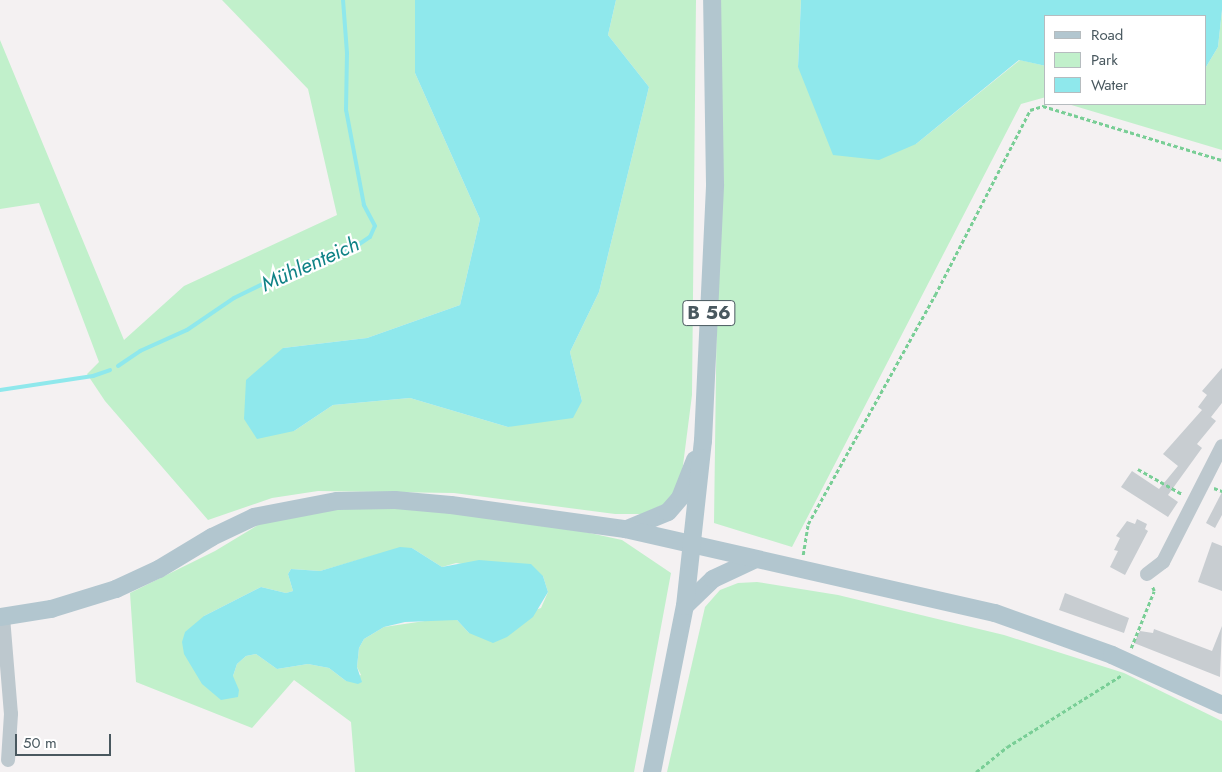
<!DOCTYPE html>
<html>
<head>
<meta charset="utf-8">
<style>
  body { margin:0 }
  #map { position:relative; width:1222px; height:772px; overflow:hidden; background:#f4f1f2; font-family:Jost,sans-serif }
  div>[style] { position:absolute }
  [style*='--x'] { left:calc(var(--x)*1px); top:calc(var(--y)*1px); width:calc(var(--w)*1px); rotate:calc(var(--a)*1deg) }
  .green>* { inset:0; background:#c1f0cb }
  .water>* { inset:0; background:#8fe8ec }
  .stream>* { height:4px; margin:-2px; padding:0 2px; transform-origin:2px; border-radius:2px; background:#8fe8ec }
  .building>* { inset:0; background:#c8cdd1 }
  .path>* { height:2.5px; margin-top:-1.25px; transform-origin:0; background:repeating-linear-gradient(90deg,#79ce96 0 4px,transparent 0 6.5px) }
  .minor>* { height:14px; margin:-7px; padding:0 7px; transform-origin:7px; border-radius:7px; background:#bdc8ce }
  .major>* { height:18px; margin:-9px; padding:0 9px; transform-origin:9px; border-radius:9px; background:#b2c6cf }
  span { translate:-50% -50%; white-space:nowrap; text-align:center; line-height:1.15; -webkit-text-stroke:4.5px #fff; paint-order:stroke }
  .shield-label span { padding:1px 4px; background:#fff; border:1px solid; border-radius:4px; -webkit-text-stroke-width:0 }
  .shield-label { font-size:19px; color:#49585f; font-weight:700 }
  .water-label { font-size:21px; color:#0f8286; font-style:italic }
  .legend { position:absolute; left:1044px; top:15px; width:162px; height:90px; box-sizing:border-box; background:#fff; border:1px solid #b6bcbf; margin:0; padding:6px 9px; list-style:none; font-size:15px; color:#49585f }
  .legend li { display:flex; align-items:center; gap:10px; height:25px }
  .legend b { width:25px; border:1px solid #b6bcbf }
  .scale { position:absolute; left:15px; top:734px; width:96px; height:22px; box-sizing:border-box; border:2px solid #49585f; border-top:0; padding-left:6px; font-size:15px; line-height:18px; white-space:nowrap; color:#49585f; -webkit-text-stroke:4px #fff; paint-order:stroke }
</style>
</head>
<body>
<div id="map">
  <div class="green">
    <i style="clip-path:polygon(222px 0,415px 0,415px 73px,480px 219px,460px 305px,367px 338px,283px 348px,294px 431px,333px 405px,410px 398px,508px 427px,582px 401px,570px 352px,599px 292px,649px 87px,608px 35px,616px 0,696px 0,692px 395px,682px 473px,669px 502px,642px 514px,615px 514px,454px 493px,318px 491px,272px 498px,208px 520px,105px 401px,87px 374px,99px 362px,39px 203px,0 209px,0 40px,124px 340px,184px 286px,337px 215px,308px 89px)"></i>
    <i style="clip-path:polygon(721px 0,801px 0,798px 67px,916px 144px,1020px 60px,1046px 66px,1046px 97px,1021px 104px,792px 547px,714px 523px)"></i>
    <i style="clip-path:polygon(1222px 10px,1222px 150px,1068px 104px,1206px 104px,1206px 67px,1218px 47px)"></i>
    <i style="clip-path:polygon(evenodd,368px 505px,425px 507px,548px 524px,622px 540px,671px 573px,634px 772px,355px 772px,351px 722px,294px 680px,252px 728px,136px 682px,130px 593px,215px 551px,263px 522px,303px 513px,368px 505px,400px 548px,412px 548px,442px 567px,456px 563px,543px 576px,548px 592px,541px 608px,469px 633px,457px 620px,445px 618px,384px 627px,364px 639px,359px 648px,357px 667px,361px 675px,346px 681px,329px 668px,308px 664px,277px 669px,256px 654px,246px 656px,237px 664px,233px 676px,204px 616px,261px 587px,286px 593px,293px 591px,288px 574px,291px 569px,320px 571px,400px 548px)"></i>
    <i style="clip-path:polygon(757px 582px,838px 595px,1004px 635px,1124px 673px,1222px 721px,1222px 772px,667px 772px,705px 607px,720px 590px,738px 583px)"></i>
  </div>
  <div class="water">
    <i style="clip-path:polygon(415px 0,616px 0,608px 35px,649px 87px,599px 292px,570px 352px,582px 401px,573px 418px,508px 427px,410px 398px,333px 405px,294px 431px,257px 439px,244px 419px,246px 380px,283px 348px,367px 338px,460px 305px,480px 219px,415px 73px)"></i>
    <i style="clip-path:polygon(801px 0,1222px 0,1222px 10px,1218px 47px,1206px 67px,1206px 16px,1046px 16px,1046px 66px,1019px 60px,916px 144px,879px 160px,833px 155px,798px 67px)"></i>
    <i style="clip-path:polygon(400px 547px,412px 548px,442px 567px,479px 560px,531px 564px,543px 576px,548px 592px,533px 617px,507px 637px,493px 643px,469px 633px,457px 620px,405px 622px,384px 627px,364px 639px,359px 648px,357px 667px,362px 682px,358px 684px,346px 681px,329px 668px,308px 664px,277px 669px,256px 654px,246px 656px,237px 664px,233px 676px,239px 690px,238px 697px,221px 700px,202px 684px,184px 654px,182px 642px,185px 632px,204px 616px,261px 587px,286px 593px,293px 591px,288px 574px,291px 569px,320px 571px)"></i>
  </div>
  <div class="stream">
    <i style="--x:118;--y:366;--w:27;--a:-34"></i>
    <i style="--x:140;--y:351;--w:51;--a:-24.1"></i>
    <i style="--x:187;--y:330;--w:57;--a:-34.2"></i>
    <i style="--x:234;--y:298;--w:96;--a:-26"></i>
    <i style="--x:320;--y:256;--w:29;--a:-10"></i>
    <i style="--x:349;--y:251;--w:25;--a:-34"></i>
    <i style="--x:370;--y:237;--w:12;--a:-66"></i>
    <i style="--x:375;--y:226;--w:24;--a:-118"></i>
    <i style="--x:364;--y:205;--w:97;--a:-100.7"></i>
    <i style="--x:346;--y:110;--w:57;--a:-89"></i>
    <i style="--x:347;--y:53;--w:53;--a:-94.3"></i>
    <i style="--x:0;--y:390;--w:94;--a:-8.6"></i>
    <i style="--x:93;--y:376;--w:18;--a:-19"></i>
  </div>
  <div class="building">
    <i style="clip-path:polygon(1222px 368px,1222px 403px,1211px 417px,1216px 421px,1197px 444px,1202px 448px,1168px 495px,1178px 502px,1168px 517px,1121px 487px,1132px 471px,1159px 489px,1178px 466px,1163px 454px,1202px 410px,1198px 407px,1207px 395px,1202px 391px)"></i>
    <i style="clip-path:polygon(1222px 492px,1222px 515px,1215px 528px,1206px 523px)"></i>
    <i style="clip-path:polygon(1137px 519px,1147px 524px,1145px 529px,1148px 531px,1125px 575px,1110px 567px,1118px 551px,1114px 550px,1120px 538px,1116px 536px,1127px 521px,1135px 524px)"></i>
    <i style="clip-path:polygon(1212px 542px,1222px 546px,1222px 591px,1198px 582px)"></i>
    <i style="clip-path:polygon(1065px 593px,1129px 618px,1124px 633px,1059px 610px)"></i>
    <i style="clip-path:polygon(1222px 626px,1220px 677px,1134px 643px,1140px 631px,1153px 633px,1154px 629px,1212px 651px)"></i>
  </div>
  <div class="path">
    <i style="--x:1138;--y:469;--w:51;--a:29.6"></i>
    <i style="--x:1214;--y:488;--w:9;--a:21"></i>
    <i style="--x:803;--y:555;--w:31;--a:-81"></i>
    <i style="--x:808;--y:524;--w:262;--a:-61"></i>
    <i style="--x:935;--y:295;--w:208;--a:-62.8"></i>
    <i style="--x:1030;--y:110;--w:14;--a:-17"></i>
    <i style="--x:1043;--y:106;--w:187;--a:16.8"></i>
    <i style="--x:1131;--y:648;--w:61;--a:-68"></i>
    <i style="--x:1154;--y:591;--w:5;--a:-112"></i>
    <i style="--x:976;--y:772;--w:40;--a:-39"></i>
    <i style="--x:1007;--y:747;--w:136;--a:-32.1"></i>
  </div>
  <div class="minor">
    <i style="--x:1147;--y:574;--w:20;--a:-37"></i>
    <i style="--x:1163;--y:562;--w:130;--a:-63"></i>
    <i style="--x:3;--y:617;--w:97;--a:85.3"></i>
    <i style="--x:11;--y:714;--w:46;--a:93.7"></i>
  </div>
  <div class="major">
    <i style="--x:627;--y:529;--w:44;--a:-22.5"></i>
    <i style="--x:668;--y:512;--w:18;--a:-49"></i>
    <i style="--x:680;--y:498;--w:41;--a:-68.5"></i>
    <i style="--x:685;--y:606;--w:39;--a:-44"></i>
    <i style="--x:713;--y:579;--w:47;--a:-24.9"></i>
    <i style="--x:0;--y:617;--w:52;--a:-8.9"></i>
    <i style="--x:51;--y:609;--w:68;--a:-17.1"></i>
    <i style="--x:116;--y:589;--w:47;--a:-24.9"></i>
    <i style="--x:159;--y:569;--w:62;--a:-31.1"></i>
    <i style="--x:212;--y:537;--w:47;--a:-25.5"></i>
    <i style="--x:254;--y:517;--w:85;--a:-10.9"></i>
    <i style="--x:337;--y:501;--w:58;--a:-1"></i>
    <i style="--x:395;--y:500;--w:56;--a:5.1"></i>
    <i style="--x:451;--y:505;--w:176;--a:7.9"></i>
    <i style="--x:625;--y:529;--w:379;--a:12.8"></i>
    <i style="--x:995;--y:613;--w:124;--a:19.7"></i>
    <i style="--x:1112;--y:655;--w:121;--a:24.4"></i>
    <i style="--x:652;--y:772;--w:169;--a:-78.8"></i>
    <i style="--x:685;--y:606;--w:166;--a:-83.8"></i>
    <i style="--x:703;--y:441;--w:257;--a:-87.3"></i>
    <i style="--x:715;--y:184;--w:184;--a:-90.9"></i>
  </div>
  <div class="shield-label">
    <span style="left:709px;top:313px">B 56</span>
  </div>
  <div class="water-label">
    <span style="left:310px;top:264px;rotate:-24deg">Mühlenteich</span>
  </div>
  <ul class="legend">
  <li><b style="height:6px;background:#b2c6cf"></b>Road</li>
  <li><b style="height:14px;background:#c1f0cb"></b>Park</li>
  <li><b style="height:14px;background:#8fe8ec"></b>Water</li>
  </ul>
  <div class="scale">50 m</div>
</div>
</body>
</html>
